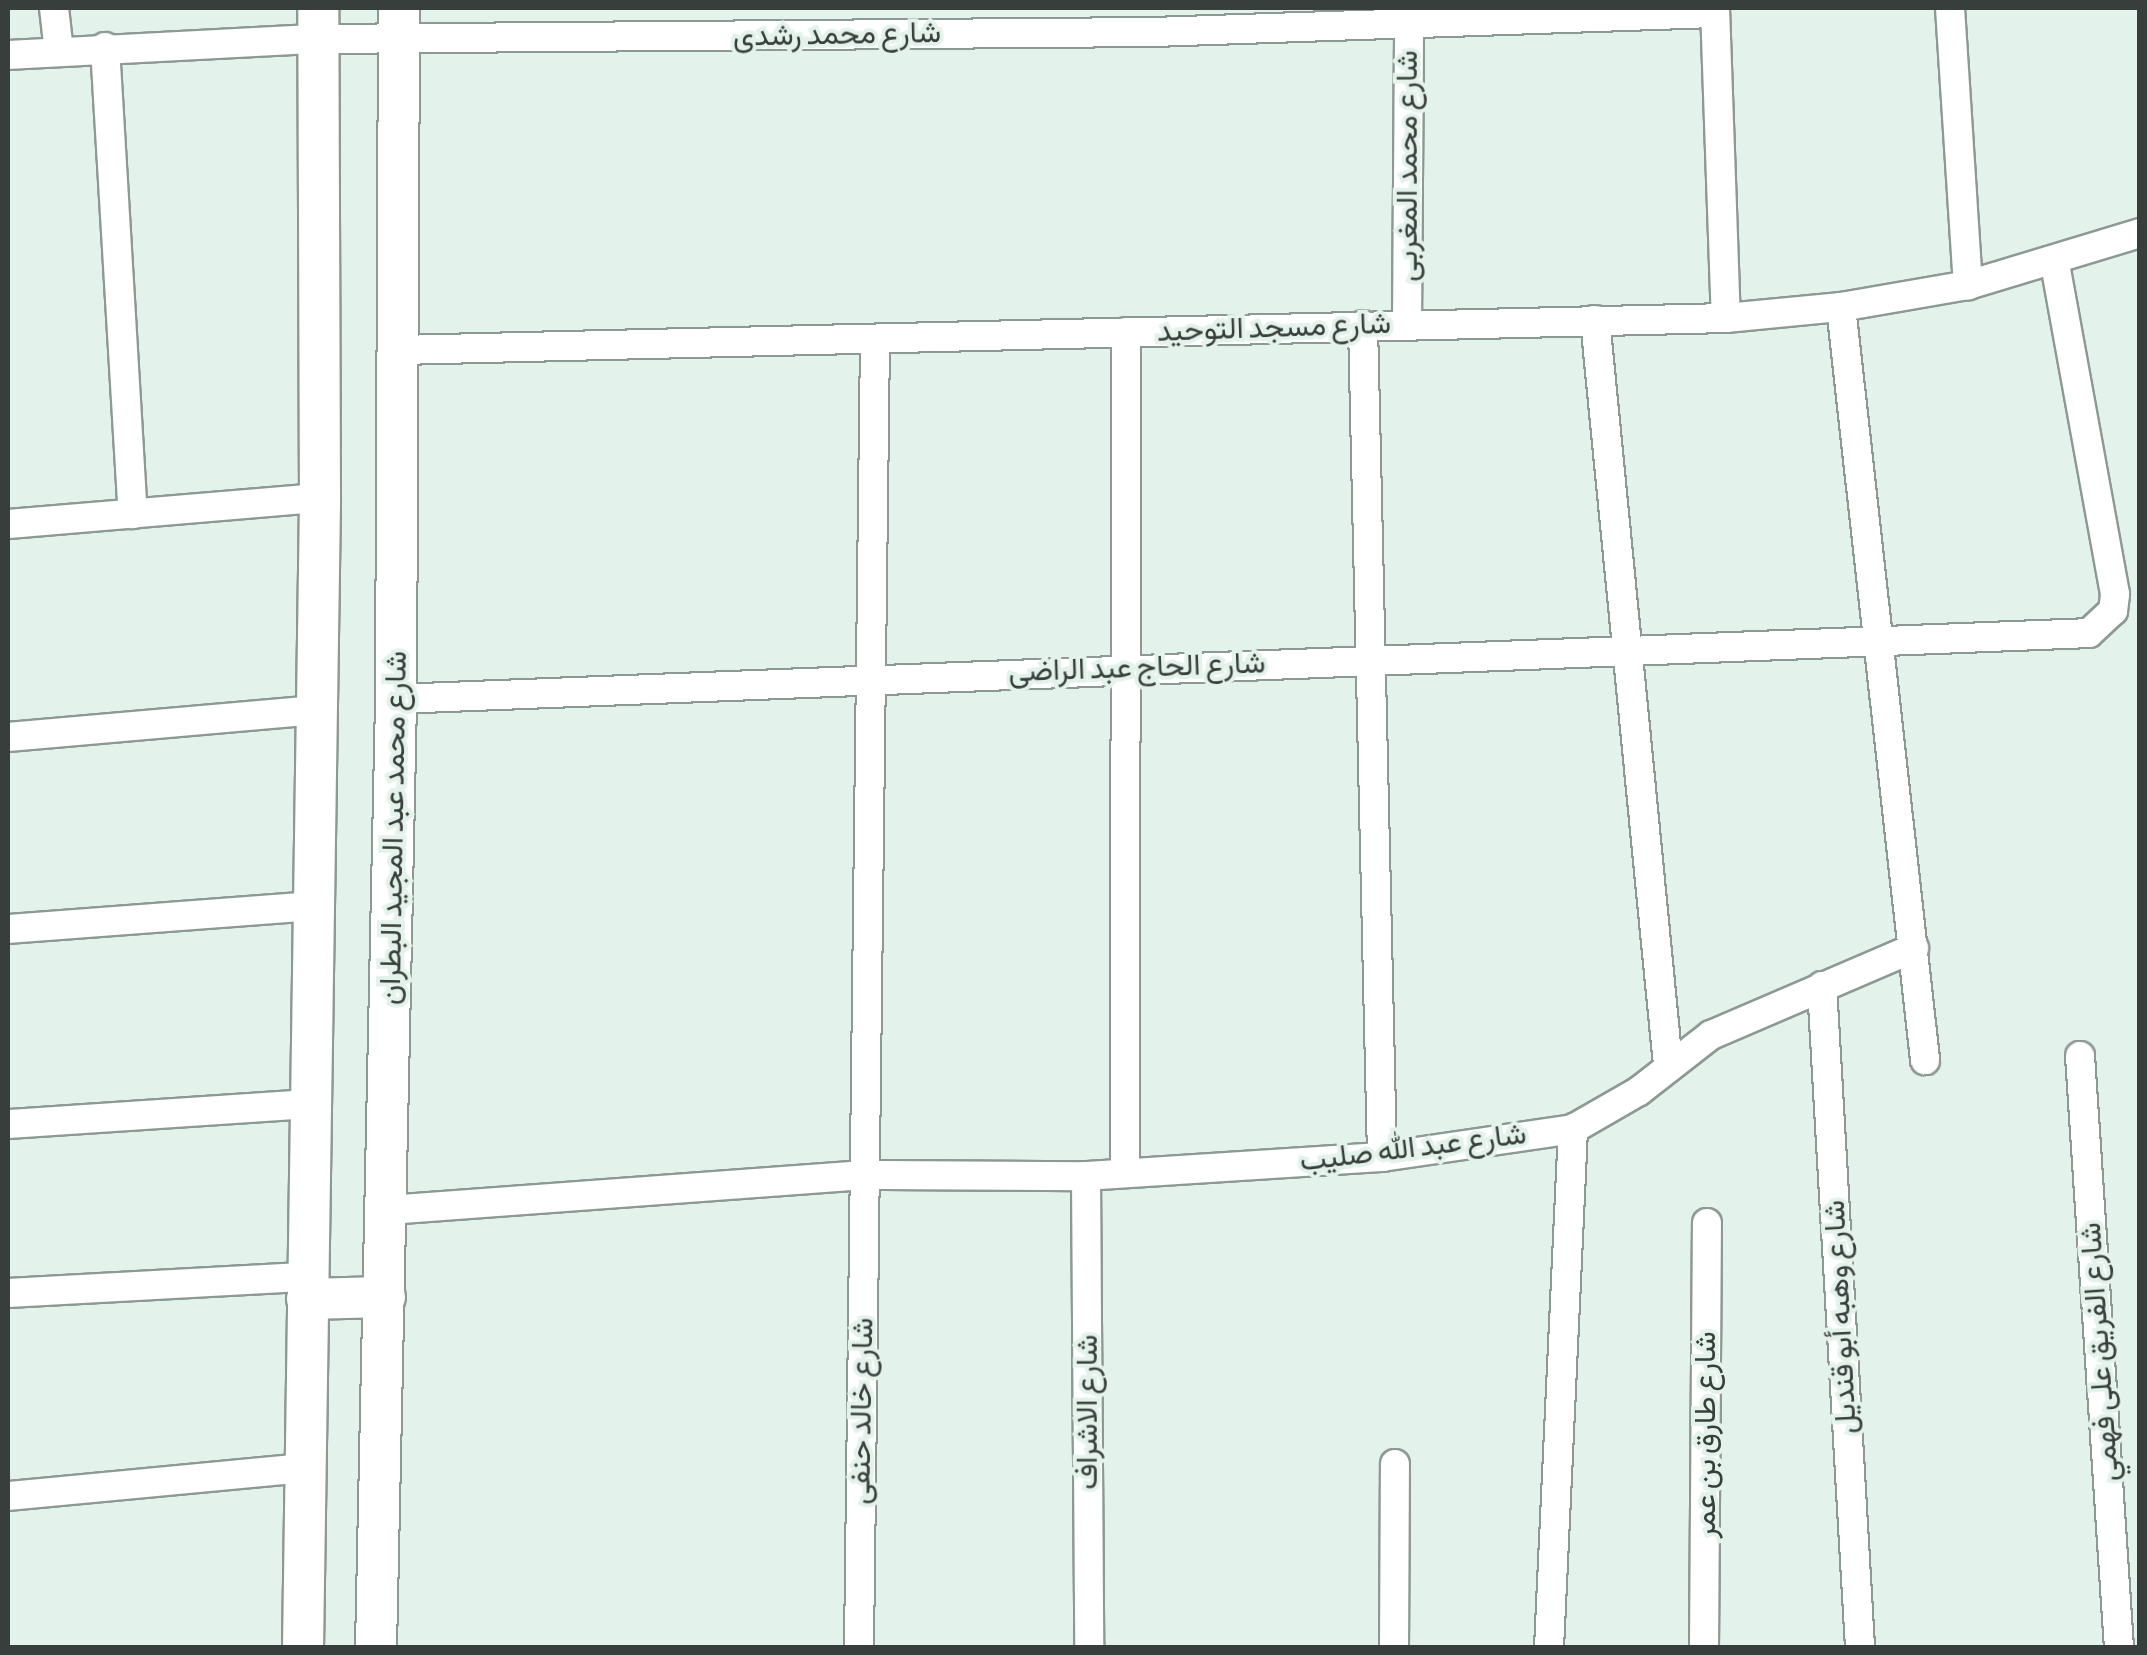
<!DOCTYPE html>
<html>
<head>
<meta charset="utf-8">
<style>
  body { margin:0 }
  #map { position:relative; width:2147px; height:1655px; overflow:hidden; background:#e4f2ec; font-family:"Sofia Sans Condensed",Vazirmatn,sans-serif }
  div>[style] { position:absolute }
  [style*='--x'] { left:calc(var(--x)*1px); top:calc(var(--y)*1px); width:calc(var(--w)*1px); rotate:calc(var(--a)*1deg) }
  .roads { filter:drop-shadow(2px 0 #8d9994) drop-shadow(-2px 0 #8d9994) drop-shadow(0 2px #8d9994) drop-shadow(0 -2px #8d9994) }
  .street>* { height:28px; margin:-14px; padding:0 14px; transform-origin:14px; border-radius:14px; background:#fff }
  .secondary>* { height:40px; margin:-20px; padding:0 20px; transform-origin:20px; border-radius:20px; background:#fff }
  span { translate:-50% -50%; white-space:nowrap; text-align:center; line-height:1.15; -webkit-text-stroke:8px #e4f2ec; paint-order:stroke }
  .street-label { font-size:30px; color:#383e3b }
  .frame { position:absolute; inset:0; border:10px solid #383e3b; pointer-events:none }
</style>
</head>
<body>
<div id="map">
  <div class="roads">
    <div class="street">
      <i style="--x:54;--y:8;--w:44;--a:83.5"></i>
      <i style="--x:1715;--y:8;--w:310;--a:88"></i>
      <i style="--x:1950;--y:8;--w:278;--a:86.3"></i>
      <i style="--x:105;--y:47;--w:468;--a:86.6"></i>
      <i style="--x:8;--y:55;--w:310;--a:-3"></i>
      <i style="--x:318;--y:39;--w:835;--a:-0.48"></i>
      <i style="--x:1153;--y:32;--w:562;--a:-1.94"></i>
      <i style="--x:1841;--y:307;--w:758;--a:83.63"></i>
      <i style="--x:1595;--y:320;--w:749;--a:84.4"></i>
      <i style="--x:1407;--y:324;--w:316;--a:-89.6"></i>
      <i style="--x:1363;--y:325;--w:832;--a:88.69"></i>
      <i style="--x:399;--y:350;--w:1327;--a:-1.38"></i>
      <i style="--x:1726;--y:318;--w:116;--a:-5.5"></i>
      <i style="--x:1841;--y:307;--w:129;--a:-9.8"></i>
      <i style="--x:1968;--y:285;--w:180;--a:-16.8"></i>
      <i style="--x:8;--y:524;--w:313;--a:-4.8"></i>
      <i style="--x:396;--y:699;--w:1694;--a:-2.23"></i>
      <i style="--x:2089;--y:633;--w:33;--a:-43"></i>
      <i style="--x:2113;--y:611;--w:17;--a:-83"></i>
      <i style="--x:2115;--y:594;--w:336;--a:-100.3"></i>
      <i style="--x:8;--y:737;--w:310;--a:-5"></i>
      <i style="--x:8;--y:929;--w:306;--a:-4.3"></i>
      <i style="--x:1822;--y:986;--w:663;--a:86.71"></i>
      <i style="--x:2080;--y:1056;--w:593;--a:86.23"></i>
      <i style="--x:8;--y:1124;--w:303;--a:-3.8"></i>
      <i style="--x:1125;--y:1173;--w:841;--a:-89.93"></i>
      <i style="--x:1086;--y:1176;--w:472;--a:89.6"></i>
      <i style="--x:388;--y:1210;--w:478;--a:-4.2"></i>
      <i style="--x:865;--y:1175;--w:221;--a:0.3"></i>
      <i style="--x:1086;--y:1176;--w:297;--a:-3.7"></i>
      <i style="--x:1382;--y:1157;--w:193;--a:-8.3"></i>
      <i style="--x:1573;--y:1129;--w:76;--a:-29.9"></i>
      <i style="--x:1639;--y:1091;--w:91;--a:-37.9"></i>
      <i style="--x:1711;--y:1035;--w:221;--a:-23.2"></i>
      <i style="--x:8;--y:1293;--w:299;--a:-3.1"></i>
      <i style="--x:8;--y:1496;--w:297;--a:-5.4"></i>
      <i style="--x:859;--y:1648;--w:1309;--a:-89.3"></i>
      <i style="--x:1394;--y:1648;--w:184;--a:-89.7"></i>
      <i style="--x:1549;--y:1648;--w:520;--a:-87.35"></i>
      <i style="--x:1704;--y:1648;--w:425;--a:-89.6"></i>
    </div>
    <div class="secondary">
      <i style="--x:307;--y:1299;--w:78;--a:-1.5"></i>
      <i style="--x:303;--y:1648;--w:1150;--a:-89.15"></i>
      <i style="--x:320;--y:498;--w:490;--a:-90.2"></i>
      <i style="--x:376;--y:1648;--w:949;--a:-88.79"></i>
      <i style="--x:396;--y:699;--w:691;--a:-89.75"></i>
    </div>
  </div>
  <div class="street-label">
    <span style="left:837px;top:35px;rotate:-1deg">شارع محمد رشدى</span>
    <span style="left:1408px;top:166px;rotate:-90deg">شارع محمد المغربى</span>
    <span style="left:1274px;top:328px;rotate:-2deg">شارع مسجد التوحيد</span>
    <span style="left:1137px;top:668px;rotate:-2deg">شارع الحاج عبد الراضى</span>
    <span style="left:394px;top:828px;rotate:-89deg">شارع محمد عبد المجيد البطران</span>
    <span style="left:1413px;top:1148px;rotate:-7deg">شارع عبد الله صليب</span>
    <span style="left:1841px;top:1317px;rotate:-93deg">شارع وهبه أبو قنديل</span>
    <span style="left:2100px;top:1352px;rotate:-94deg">شارع الفريق على فهمي</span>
    <span style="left:862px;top:1411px;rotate:-89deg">شارع خالد حنفى</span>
    <span style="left:1088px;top:1412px;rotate:-90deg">شارع الاشراف</span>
    <span style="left:1706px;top:1435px;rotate:-90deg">شارع طارق بن عمر</span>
  </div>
  <div class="frame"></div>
</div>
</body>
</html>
